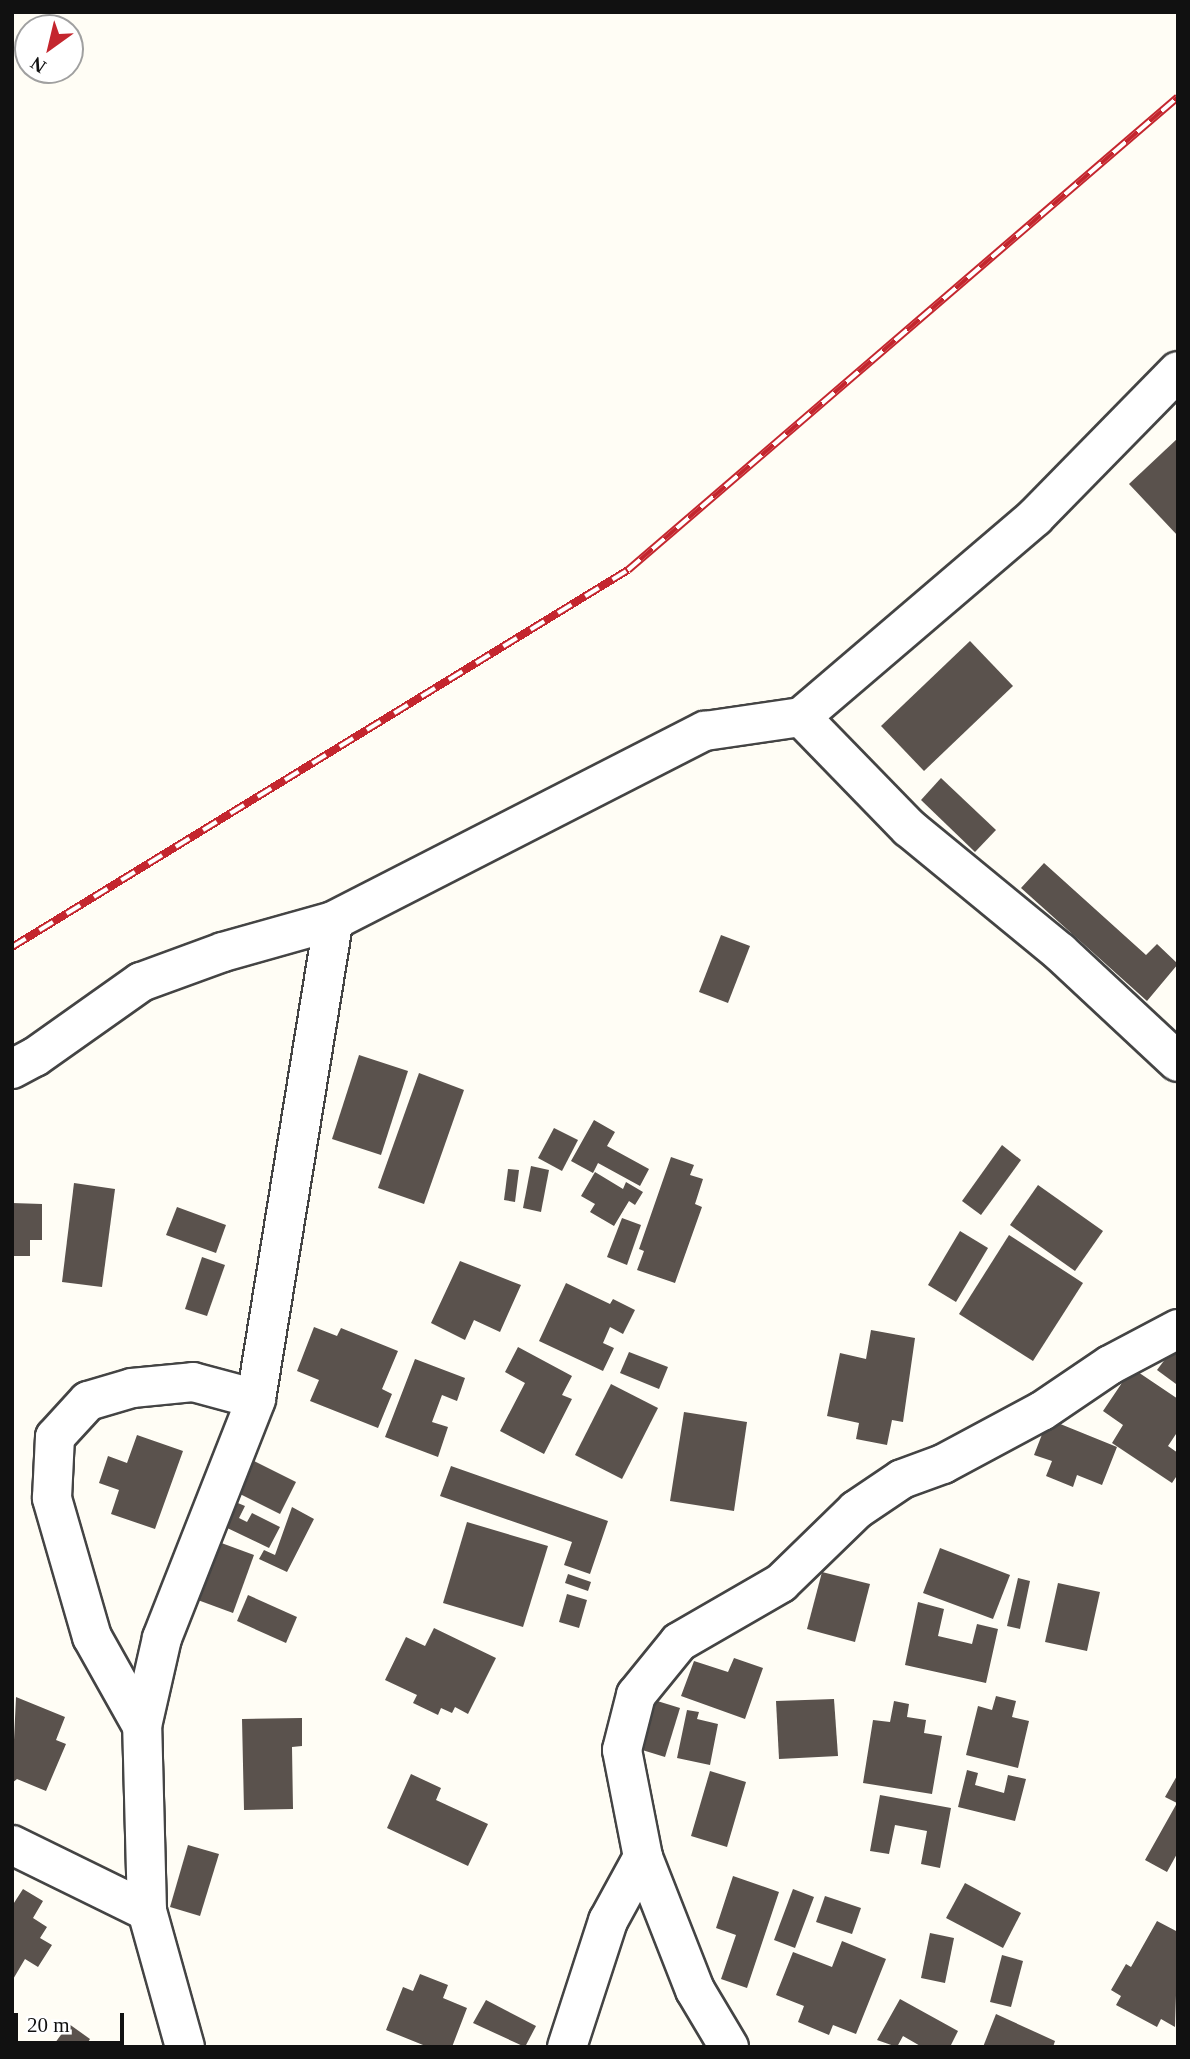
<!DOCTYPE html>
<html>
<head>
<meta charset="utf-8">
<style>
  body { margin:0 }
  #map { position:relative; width:1190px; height:2059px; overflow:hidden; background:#fffdf5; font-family:"Times New Roman",serif }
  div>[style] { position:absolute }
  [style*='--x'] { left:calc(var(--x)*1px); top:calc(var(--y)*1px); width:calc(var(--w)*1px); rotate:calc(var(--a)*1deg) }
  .building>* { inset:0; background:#5a524d }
  .roads { filter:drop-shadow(2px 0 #444) drop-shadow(-2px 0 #444) drop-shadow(0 2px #444) drop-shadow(0 -2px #444) }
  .street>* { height:38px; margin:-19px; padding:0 19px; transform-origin:19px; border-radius:19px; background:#fff }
  .rail>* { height:8px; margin-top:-4px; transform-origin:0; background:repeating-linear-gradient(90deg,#fff 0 16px,#c4262e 0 32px); box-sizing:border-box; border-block:2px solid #c4262e }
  span { translate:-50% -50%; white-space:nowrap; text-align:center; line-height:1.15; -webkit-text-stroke:7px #fff; paint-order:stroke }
  .frame { position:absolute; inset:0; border:14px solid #111; pointer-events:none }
  .north { position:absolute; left:14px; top:14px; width:70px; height:70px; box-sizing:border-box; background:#fff; border:2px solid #a0a0a0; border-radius:50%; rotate:214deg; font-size:19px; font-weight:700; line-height:28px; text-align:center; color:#111 }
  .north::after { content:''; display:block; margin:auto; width:24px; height:32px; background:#c4262e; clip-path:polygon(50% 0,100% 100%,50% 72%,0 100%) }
  .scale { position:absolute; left:14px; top:2013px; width:110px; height:32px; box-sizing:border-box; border:4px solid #111; border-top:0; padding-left:9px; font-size:21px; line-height:24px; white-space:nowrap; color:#111; -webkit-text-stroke:5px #fff; paint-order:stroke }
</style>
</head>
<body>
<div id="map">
  <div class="building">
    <i style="clip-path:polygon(1178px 438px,1178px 536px,1129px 484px)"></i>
    <i style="clip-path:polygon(970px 641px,1013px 686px,924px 771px,881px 726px)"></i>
    <i style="clip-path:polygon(941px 778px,996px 830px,975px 852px,921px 800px)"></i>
    <i style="clip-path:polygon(1044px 863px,1146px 955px,1157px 944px,1178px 964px,1147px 1001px,1021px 888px)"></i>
    <i style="clip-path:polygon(721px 935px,750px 946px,728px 1003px,699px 992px)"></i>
    <i style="clip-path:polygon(359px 1055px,408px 1071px,381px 1155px,332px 1139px)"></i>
    <i style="clip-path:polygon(419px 1073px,464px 1090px,424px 1204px,378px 1188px)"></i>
    <i style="clip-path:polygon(594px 1120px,615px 1132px,607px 1146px,649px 1169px,640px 1186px,598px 1163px,593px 1173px,571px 1161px)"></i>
    <i style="clip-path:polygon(554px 1128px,578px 1140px,562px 1171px,538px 1158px)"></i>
    <i style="clip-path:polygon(1002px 1145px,1021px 1160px,981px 1215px,962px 1201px)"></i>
    <i style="clip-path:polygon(671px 1157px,694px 1165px,690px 1175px,703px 1179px,695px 1204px,702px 1207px,675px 1283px,637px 1270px,644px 1251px,639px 1249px)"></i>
    <i style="clip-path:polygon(531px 1166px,549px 1170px,541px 1212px,523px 1208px)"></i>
    <i style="clip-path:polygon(508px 1169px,519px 1170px,515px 1202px,504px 1200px)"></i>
    <i style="clip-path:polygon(595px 1172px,623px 1189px,626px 1182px,643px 1192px,635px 1205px,629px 1201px,614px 1226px,590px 1212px,595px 1204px,581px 1196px)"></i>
    <i style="clip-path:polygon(74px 1183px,115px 1189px,102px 1287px,62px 1282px)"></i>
    <i style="clip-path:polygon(1038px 1185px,1103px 1231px,1075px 1271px,1010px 1225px)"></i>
    <i style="clip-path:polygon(12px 1203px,42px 1204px,42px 1240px,30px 1240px,30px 1256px,12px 1256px)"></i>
    <i style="clip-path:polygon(177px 1207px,226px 1225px,216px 1253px,166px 1235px)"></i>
    <i style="clip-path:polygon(622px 1218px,641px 1225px,627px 1265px,607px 1257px)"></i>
    <i style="clip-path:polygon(960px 1231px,988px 1248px,956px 1302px,928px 1285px)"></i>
    <i style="clip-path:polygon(1009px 1235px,1083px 1283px,1033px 1361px,959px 1314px)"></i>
    <i style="clip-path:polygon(202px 1257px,225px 1265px,207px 1316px,185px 1309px)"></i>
    <i style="clip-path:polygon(460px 1261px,521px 1285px,500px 1332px,474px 1320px,465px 1340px,431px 1323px)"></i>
    <i style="clip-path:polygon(566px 1283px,610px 1304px,613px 1299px,635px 1310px,623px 1334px,610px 1327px,603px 1343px,614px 1348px,603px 1371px,539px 1341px)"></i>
    <i style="clip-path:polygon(314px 1327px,337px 1336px,341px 1328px,398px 1351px,382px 1389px,392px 1394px,378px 1428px,310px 1401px,319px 1380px,297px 1371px)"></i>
    <i style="clip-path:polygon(871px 1330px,915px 1338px,903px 1422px,892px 1420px,887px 1445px,856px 1439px,859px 1423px,827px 1416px,840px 1353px,866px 1359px)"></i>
    <i style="clip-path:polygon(1178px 1342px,1178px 1382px,1176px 1384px,1157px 1370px)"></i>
    <i style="clip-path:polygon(518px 1347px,572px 1376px,562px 1395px,572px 1399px,544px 1454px,500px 1431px,525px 1383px,505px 1372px)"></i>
    <i style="clip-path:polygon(629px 1352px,668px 1367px,659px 1389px,620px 1373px)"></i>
    <i style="clip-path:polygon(415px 1359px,465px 1378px,457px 1401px,442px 1395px,432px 1422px,448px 1427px,438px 1457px,385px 1437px)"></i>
    <i style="clip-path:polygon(1132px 1368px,1178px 1399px,1178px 1431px,1168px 1446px,1178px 1453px,1178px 1474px,1172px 1483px,1112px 1443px,1123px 1425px,1103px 1411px)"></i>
    <i style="clip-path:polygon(611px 1384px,658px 1408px,622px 1479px,575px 1455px)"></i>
    <i style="clip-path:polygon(684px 1412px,747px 1422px,734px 1511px,670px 1501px)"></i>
    <i style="clip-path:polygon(1048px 1419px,1117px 1447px,1102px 1485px,1077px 1475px,1073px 1487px,1046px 1476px,1052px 1461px,1034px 1455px)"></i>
    <i style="clip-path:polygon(137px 1435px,183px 1451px,155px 1529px,111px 1514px,119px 1490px,99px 1483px,108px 1456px,127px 1463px)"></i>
    <i style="clip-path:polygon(248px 1458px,296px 1482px,280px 1514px,232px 1490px)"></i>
    <i style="clip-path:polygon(451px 1466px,608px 1521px,590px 1574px,564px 1565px,572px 1542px,440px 1496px)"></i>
    <i style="clip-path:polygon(233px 1501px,245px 1506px,239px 1518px,247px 1522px,252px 1513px,280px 1527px,269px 1548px,221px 1525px)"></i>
    <i style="clip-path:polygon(292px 1507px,314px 1519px,287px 1572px,259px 1559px,264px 1550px,275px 1555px)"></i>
    <i style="clip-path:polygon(467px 1522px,548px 1546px,523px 1627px,443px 1603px)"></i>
    <i style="clip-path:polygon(216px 1541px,254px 1555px,233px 1613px,195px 1599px)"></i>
    <i style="clip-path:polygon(940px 1548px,1010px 1575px,993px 1619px,923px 1593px)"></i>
    <i style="clip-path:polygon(822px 1572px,870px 1584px,855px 1642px,807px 1629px)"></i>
    <i style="clip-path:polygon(568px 1574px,591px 1582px,588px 1591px,565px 1583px)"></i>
    <i style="clip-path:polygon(1018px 1578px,1030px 1581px,1020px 1629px,1007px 1626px)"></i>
    <i style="clip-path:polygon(1058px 1583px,1100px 1592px,1087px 1651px,1045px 1642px)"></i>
    <i style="clip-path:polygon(567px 1594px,587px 1600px,579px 1628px,559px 1622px)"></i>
    <i style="clip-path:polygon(248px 1595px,297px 1617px,286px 1643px,237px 1621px)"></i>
    <i style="clip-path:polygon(918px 1602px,944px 1609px,938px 1636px,972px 1644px,977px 1624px,998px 1629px,986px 1683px,905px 1665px)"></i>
    <i style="clip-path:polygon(434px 1628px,496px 1658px,468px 1714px,455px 1707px,452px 1713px,441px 1708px,438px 1715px,413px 1703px,417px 1695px,385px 1680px,406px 1637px,425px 1646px)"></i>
    <i style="clip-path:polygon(734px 1658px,763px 1668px,745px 1719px,681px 1696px,694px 1661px,728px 1672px)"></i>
    <i style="clip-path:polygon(996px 1696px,1016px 1701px,1012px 1717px,1029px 1721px,1018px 1768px,966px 1755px,978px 1706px,992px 1710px)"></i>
    <i style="clip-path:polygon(16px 1697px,65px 1717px,56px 1740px,66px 1744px,46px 1791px,17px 1779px,12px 1783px)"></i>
    <i style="clip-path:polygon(834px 1699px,838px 1756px,779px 1759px,776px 1701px)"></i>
    <i style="clip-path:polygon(654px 1700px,680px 1708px,665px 1757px,639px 1749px)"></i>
    <i style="clip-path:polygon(894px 1701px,909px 1704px,907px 1717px,926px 1720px,924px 1733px,942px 1736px,932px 1794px,863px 1783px,873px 1720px,890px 1722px)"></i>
    <i style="clip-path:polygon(687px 1710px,699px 1712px,697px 1719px,718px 1724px,710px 1765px,677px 1758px)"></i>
    <i style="clip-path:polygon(302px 1718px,302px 1746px,292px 1747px,293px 1809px,244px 1810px,242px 1719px)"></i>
    <i style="clip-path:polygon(967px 1770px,978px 1773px,975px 1785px,1004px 1793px,1008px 1775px,1026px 1779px,1015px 1821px,958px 1807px)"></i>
    <i style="clip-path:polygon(710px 1771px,746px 1782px,727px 1847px,691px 1836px)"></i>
    <i style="clip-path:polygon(411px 1774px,441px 1788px,436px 1800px,488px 1824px,468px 1866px,387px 1828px)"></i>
    <i style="clip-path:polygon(1178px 1774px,1178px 1852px,1167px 1872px,1145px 1860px,1177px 1803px,1165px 1797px)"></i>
    <i style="clip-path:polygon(880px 1795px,951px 1808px,940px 1868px,921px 1864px,927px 1831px,895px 1825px,889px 1854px,870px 1851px)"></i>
    <i style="clip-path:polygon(188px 1845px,219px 1854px,200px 1916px,170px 1907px)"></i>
    <i style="clip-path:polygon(733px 1876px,779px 1892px,747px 1988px,721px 1979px,736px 1935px,716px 1928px)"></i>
    <i style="clip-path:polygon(965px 1883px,1021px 1913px,1003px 1948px,946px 1918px)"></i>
    <i style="clip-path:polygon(23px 1889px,43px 1901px,33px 1918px,47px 1927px,40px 1938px,52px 1945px,38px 1967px,25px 1959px,12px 1981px,12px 1906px)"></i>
    <i style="clip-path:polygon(793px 1889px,814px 1897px,795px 1948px,774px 1940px)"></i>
    <i style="clip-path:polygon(825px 1896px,861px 1908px,852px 1934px,816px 1922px)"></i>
    <i style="clip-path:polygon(1157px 1921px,1178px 1932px,1175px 2027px,1161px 2019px,1157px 2027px,1116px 2005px,1121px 1996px,1111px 1990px,1126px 1964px,1131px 1967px)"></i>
    <i style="clip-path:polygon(930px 1933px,954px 1938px,945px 1983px,921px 1978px)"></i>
    <i style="clip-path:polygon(842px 1941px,886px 1959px,856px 2034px,833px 2025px,829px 2035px,798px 2022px,804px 2006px,776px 1995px,793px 1952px,832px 1967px)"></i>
    <i style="clip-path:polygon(1002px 1955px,1023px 1961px,1011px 2007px,990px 2002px)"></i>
    <i style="clip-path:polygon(420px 1974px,448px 1985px,443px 1998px,467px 2008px,452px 2047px,428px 2047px,386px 2030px,403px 1987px,413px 1991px)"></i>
    <i style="clip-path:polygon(900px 1999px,958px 2031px,950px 2047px,922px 2047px,903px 2036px,897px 2047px,877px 2040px)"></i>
    <i style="clip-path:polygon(486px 2000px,536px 2026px,525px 2047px,473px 2023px)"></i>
    <i style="clip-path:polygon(996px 2014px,1055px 2041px,1053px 2047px,983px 2047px)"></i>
    <i style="clip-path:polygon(69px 2024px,90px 2039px,85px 2047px,52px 2047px)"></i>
  </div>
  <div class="roads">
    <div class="street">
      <i style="--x:801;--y:717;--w:155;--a:45.8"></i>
      <i style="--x:909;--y:828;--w:195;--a:39.4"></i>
      <i style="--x:1060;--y:952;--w:161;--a:43"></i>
      <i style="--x:12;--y:1069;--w:26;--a:-28"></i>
      <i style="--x:35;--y:1057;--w:130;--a:-35.3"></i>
      <i style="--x:141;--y:982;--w:87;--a:-20.1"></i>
      <i style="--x:223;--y:952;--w:114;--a:-15.7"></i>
      <i style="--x:333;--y:921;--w:418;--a:-27.1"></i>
      <i style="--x:705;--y:731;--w:97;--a:-8.3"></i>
      <i style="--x:801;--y:717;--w:308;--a:-40.5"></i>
      <i style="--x:1035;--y:517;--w:204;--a:-45.6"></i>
      <i style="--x:142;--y:1726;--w:102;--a:-119.3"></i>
      <i style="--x:92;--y:1637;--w:145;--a:-106.1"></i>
      <i style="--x:52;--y:1498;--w:61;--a:-87.2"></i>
      <i style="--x:55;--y:1437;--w:49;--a:-47.5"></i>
      <i style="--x:88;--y:1401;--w:46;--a:-16.5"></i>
      <i style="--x:132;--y:1388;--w:61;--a:-5.6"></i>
      <i style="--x:193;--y:1382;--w:65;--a:15.1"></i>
      <i style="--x:12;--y:1845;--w:150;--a:26.1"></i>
      <i style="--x:185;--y:2047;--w:141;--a:-105.6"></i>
      <i style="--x:147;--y:1911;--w:185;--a:-91.5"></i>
      <i style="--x:142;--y:1726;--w:90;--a:-77.2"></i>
      <i style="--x:162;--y:1638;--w:257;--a:-68.5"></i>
      <i style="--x:256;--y:1399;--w:484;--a:-80.8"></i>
      <i style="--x:567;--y:2047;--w:133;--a:-72"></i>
      <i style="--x:608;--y:1921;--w:73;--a:-61.3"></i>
      <i style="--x:729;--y:2047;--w:66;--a:-120.8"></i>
      <i style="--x:695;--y:1990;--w:143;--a:-111.4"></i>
      <i style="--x:643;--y:1857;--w:109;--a:-101.1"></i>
      <i style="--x:622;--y:1750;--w:57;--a:-75.7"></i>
      <i style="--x:636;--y:1695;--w:68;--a:-50.9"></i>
      <i style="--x:679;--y:1642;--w:118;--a:-30"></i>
      <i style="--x:781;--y:1583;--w:105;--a:-44.2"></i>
      <i style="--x:856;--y:1510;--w:55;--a:-34"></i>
      <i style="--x:902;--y:1479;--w:44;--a:-20.1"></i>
      <i style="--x:943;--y:1464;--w:112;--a:-28.2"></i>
      <i style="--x:1042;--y:1411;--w:82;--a:-34.1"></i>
      <i style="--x:1110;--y:1365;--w:77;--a:-27.9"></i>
    </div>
  </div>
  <div class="rail">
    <i style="--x:12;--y:947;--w:722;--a:-31.47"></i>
    <i style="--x:628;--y:570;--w:725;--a:-40.7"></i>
  </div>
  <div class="frame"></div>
  <div class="north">N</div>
  <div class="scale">20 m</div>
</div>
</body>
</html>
